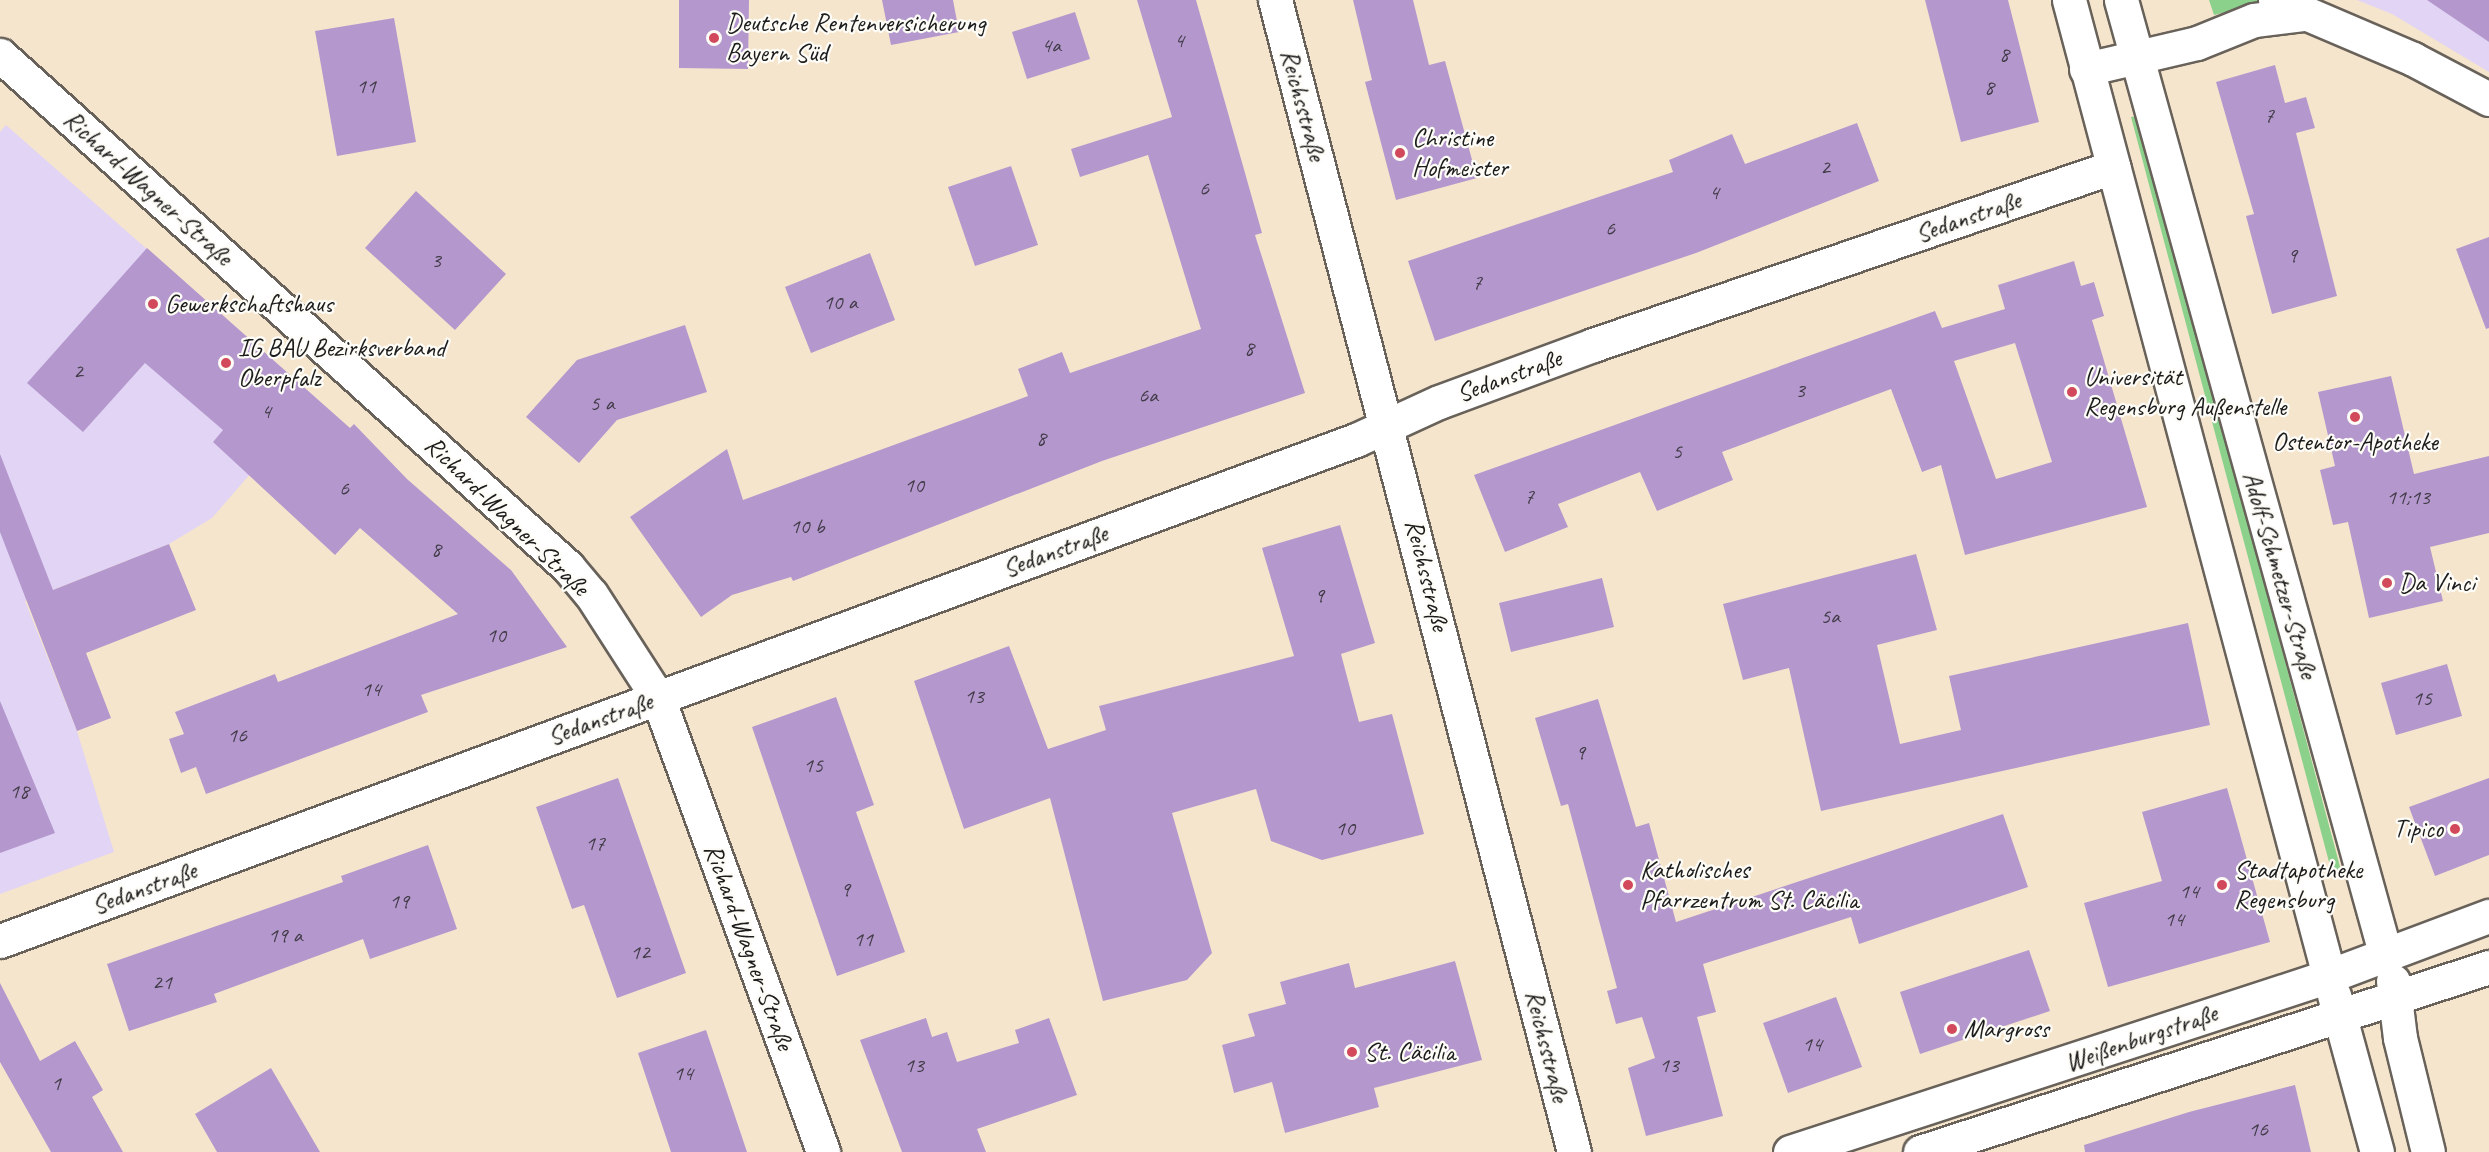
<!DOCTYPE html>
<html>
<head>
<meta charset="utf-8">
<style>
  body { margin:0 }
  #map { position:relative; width:2489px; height:1152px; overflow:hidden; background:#f6e5cd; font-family:Caveat,sans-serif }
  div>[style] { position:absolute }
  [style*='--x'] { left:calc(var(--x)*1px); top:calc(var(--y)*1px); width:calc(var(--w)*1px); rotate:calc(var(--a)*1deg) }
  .built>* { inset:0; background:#e1d4f4 }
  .green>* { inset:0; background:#8bd18b }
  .building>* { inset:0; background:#b498cd }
  .roads { filter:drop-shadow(2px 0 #68625a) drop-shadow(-2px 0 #68625a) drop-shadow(0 2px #68625a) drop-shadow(0 -2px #68625a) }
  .minor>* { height:33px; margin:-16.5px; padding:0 16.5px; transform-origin:16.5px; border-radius:16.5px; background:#fff }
  .secondary>* { height:33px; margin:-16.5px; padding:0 16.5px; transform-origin:16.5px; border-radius:16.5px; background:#fff }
  .dots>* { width:16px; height:16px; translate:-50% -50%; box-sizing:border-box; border:3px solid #fdfcf7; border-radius:50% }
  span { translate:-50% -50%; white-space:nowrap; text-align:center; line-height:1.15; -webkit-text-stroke:4.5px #fdfcf7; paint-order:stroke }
  .number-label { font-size:22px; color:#423b48 }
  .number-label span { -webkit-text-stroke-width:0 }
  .poi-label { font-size:26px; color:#1c1c1c }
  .left { translate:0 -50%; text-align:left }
  .right { translate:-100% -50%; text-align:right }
  .street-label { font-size:26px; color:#1c1c1c }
</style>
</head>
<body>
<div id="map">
  <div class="built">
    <i style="clip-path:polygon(2357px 0,2489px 0,2489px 72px,2392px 14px)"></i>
    <i style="clip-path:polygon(6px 125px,316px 398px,212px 518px,169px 544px,25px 601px,77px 731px,114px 852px,0 894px,0 132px)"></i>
  </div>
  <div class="green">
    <i style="clip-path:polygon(2209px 0,2257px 0,2263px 3px,2214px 15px)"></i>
    <i style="clip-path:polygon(2139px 116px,2342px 874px,2333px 877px,2131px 117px)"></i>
  </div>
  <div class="building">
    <i style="clip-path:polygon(679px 0,749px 0,748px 69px,679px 68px)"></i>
    <i style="clip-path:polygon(882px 0,953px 0,959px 32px,891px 45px)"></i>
    <i style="clip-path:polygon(1137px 0,1196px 0,1262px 233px,1255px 235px,1305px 393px,1102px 461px,793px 581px,791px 577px,732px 595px,701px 617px,630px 517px,727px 449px,743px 500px,1028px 396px,1018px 369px,1062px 352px,1070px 373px,1201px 329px,1148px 155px,1080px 177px,1071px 149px,1172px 117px)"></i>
    <i style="clip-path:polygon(1353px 0,1413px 0,1429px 65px,1445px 61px,1477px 178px,1396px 200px,1365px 82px,1372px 80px)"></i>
    <i style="clip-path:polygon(1925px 0,2008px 0,2039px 122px,1961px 142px)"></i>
    <i style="clip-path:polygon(2427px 0,2489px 0,2489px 42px)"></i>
    <i style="clip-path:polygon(1075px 12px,1090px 59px,1027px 79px,1012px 32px)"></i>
    <i style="clip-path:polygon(394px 18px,416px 142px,337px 156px,315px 31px)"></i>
    <i style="clip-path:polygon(2275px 65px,2285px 103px,2306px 97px,2315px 128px,2296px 133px,2337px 296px,2272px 314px,2246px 216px,2254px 214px,2216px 82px)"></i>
    <i style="clip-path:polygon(1857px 123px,1879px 181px,1696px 253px,1435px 341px,1408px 261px,1673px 172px,1669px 160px,1732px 134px,1745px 164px)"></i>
    <i style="clip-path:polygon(1011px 166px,1038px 245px,975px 266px,948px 187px)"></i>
    <i style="clip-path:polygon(416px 191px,506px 274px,455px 330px,365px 248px)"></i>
    <i style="clip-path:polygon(2489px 237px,2489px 328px,2486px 329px,2456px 249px)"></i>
    <i style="clip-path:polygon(147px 248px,350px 428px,354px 424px,407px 479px,511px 570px,567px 647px,421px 695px,428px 712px,206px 794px,196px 767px,181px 773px,169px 739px,184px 734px,175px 712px,275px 674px,278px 682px,458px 614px,360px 528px,335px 555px,213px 442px,223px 430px,145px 363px,83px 432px,27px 383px)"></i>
    <i style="clip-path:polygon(870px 253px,895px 320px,811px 353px,785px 287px)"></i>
    <i style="clip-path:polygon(evenodd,2074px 261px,2081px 286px,2094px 282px,2104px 316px,2092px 320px,2147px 507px,1965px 555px,1941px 465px,1922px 472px,1891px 389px,1722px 452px,1733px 480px,1657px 511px,1640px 472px,1558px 504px,1568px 527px,1505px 552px,1474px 475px,1935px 311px,1942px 328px,2005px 309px,1998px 285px,2074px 261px,2015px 343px,2052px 462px,1996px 479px,1954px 361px,2015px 343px)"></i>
    <i style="clip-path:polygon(685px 325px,707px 392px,617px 420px,579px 463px,526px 417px,577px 360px)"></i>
    <i style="clip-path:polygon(2391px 376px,2414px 474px,2489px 456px,2489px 533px,2430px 547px,2443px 601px,2369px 618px,2348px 522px,2333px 525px,2320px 470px,2335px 466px,2318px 392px)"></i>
    <i style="clip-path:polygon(0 454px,53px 590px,169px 544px,196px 610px,86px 653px,111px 718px,77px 731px,0 532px)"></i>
    <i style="clip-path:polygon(1340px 525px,1375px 643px,1341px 654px,1359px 722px,1392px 714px,1424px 834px,1322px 860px,1271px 841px,1256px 789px,1172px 813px,1212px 953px,1187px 980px,1103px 1001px,1050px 798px,964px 829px,914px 681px,1009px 646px,1048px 749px,1106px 730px,1099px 706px,1294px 656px,1262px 548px)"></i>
    <i style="clip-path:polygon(1916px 554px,1937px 630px,1877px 645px,1900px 744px,1961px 730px,1949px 676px,2188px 623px,2210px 725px,1821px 811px,1789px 668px,1743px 680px,1723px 604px)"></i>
    <i style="clip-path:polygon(1602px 578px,1614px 627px,1511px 652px,1499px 603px)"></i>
    <i style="clip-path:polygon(2447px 664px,2462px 716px,2396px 735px,2381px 683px)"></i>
    <i style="clip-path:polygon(836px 697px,874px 805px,856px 812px,905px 952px,837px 976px,752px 727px)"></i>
    <i style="clip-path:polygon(1598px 699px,1636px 827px,1649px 823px,1676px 922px,2003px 814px,2028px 887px,1859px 944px,1851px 917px,1703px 964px,1716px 1012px,1697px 1017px,1723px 1116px,1646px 1136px,1628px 1068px,1655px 1058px,1642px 1017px,1616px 1024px,1607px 991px,1617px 988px,1568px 804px,1561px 806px,1535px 718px)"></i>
    <i style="clip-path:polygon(0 701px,55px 833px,0 853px)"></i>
    <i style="clip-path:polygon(618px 778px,686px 973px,617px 998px,584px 905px,572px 909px,536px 807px)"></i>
    <i style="clip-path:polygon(2489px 778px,2489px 855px,2435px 876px,2409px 807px)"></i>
    <i style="clip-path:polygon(2227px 788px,2270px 942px,2108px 987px,2084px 903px,2162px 881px,2142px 812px)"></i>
    <i style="clip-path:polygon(428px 845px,457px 929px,370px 959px,363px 939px,214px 994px,217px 1002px,129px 1031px,107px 964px,343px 882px,341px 876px)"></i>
    <i style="clip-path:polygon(2029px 950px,2050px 1011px,1920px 1054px,1900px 992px)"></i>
    <i style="clip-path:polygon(1455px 961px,1482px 1060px,1374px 1088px,1379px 1107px,1285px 1133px,1272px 1082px,1234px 1093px,1222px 1045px,1255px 1036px,1248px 1014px,1286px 1004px,1280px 982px,1349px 963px,1355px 988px)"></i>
    <i style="clip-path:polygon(0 983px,40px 1061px,75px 1041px,103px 1090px,92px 1097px,123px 1152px,51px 1152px,0 1062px)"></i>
    <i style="clip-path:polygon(1836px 997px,1862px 1067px,1788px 1093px,1763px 1023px)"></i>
    <i style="clip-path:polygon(926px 1018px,932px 1037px,947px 1032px,957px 1062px,1019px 1043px,1015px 1030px,1049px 1018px,1077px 1095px,977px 1129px,986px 1152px,902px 1152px,860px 1040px)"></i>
    <i style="clip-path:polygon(706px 1030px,747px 1152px,671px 1152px,638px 1053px)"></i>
    <i style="clip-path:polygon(271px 1068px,320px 1152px,217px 1152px,195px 1114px)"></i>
    <i style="clip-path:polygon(2295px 1085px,2311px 1152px,2085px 1152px,2084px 1145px,2189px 1112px)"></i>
  </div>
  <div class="roads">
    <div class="minor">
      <i style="--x:1275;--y:0;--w:1190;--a:75.45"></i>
      <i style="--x:2069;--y:0;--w:1010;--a:75.08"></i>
      <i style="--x:2121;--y:0;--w:992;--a:74.51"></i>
      <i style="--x:2275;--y:0;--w:150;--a:23.1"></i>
      <i style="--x:2413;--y:59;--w:86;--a:27.8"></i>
      <i style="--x:0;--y:55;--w:765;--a:42.03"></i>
      <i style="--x:568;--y:567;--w:35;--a:50"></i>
      <i style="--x:591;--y:594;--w:124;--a:57.2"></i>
      <i style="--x:658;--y:698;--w:483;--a:70"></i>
      <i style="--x:2086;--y:69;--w:114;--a:-13.2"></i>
      <i style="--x:2197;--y:43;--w:61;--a:-22"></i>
      <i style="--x:2254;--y:20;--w:49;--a:-7"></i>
      <i style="--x:0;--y:941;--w:1446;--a:-20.28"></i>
      <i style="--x:1356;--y:440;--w:91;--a:-24.6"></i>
      <i style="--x:1439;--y:402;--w:164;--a:-20.3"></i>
      <i style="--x:1593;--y:345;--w:550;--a:-18.9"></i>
    </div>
    <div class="secondary">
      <i style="--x:2393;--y:981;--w:57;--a:83"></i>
      <i style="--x:2400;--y:1038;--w:117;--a:76.2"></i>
      <i style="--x:2334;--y:995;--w:163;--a:74.7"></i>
      <i style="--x:1790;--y:1152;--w:567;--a:-18.08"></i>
      <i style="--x:2329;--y:976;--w:171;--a:-20.6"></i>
      <i style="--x:1920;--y:1152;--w:598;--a:-18.01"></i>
    </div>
  </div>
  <div class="dots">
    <i style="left:714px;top:38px;background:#d1495b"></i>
    <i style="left:1400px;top:153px;background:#d1495b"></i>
    <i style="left:153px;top:304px;background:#d1495b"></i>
    <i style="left:226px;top:363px;background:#d1495b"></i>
    <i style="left:2072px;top:392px;background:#d1495b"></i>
    <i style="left:2355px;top:417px;background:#d1495b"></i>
    <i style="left:2387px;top:583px;background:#d1495b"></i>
    <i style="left:2455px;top:829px;background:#d1495b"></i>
    <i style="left:1628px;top:885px;background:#d1495b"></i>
    <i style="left:2222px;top:885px;background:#d1495b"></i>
    <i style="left:1952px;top:1029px;background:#d1495b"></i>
    <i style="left:1352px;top:1052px;background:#d1495b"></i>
  </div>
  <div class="number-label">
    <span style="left:1179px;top:41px">4</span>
    <span style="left:1051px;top:46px">4a</span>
    <span style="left:2004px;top:55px">8</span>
    <span style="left:366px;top:87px">11</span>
    <span style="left:1989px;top:88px">8</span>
    <span style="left:2269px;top:116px">7</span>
    <span style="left:1825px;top:168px">2</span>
    <span style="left:1204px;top:189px">6</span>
    <span style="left:1714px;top:193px">4</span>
    <span style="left:1610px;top:229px">6</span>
    <span style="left:2292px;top:256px">9</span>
    <span style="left:436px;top:261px">3</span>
    <span style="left:1477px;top:283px">7</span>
    <span style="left:840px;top:303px">10 a</span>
    <span style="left:1249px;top:349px">8</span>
    <span style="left:78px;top:372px">2</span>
    <span style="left:1800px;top:391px">3</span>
    <span style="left:1148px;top:396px">6a</span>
    <span style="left:602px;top:404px">5 a</span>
    <span style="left:266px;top:412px">4</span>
    <span style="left:1041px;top:439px">8</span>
    <span style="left:1677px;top:452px">5</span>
    <span style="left:914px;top:486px">10</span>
    <span style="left:344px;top:489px">6</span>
    <span style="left:1529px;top:497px">7</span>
    <span style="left:2408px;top:498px">11;13</span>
    <span style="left:807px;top:527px">10 b</span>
    <span style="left:436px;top:550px">8</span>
    <span style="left:1319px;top:596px">9</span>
    <span style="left:1830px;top:617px">5a</span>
    <span style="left:496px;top:636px">10</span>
    <span style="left:371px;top:690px">14</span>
    <span style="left:974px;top:697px">13</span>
    <span style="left:2422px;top:699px">15</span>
    <span style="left:237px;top:736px">16</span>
    <span style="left:1580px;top:753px">9</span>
    <span style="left:813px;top:766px">15</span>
    <span style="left:19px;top:792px">18</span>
    <span style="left:1345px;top:829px">10</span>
    <span style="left:595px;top:844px">17</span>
    <span style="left:845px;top:890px">9</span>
    <span style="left:2189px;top:892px">14</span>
    <span style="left:399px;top:902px">19</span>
    <span style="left:2174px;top:920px">14</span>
    <span style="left:285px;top:936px">19 a</span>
    <span style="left:863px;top:940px">11</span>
    <span style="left:640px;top:953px">12</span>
    <span style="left:162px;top:983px">21</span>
    <span style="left:1812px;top:1045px">14</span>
    <span style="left:914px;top:1066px">13</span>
    <span style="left:1669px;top:1066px">13</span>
    <span style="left:683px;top:1074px">14</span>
    <span style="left:56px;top:1084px">1</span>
    <span style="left:2258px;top:1130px">16</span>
  </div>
  <div class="poi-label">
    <span class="left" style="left:726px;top:38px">Deutsche Rentenversicherung<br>Bayern Süd</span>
    <span class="left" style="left:1412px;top:153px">Christine<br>Hofmeister</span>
    <span class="left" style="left:165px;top:304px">Gewerkschaftshaus</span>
    <span class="left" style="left:238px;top:363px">IG BAU Bezirksverband<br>Oberpfalz</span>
    <span class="left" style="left:2084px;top:392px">Universität<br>Regensburg Außenstelle</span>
    <span style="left:2355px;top:442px">Ostentor-Apotheke</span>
    <span class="left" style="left:2399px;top:583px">Da Vinci</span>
    <span class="right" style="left:2443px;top:829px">Tipico</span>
    <span class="left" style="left:1640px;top:885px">Katholisches<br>Pfarrzentrum St. Cäcilia</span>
    <span class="left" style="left:2234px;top:885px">Stadtapotheke<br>Regensburg</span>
    <span class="left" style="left:1964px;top:1029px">Margross</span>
    <span class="left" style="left:1364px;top:1052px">St. Cäcilia</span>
  </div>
  <div class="street-label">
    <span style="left:1303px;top:105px;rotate:75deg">Reichsstraße</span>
    <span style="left:148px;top:188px;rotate:42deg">Richard-Wagner-Straße</span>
    <span style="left:1968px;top:217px;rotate:-19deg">Sedanstraße</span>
    <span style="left:1509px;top:376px;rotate:-20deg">Sedanstraße</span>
    <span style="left:507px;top:516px;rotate:44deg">Richard-Wagner-Straße</span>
    <span style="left:1055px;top:551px;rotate:-20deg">Sedanstraße</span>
    <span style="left:1427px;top:575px;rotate:76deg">Reichsstraße</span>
    <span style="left:2280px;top:575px;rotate:74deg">Adolf-Schmetzer-Straße</span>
    <span style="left:600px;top:719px;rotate:-20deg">Sedanstraße</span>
    <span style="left:144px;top:888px;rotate:-20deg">Sedanstraße</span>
    <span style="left:749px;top:947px;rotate:70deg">Richard-Wagner-Straße</span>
    <span style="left:2141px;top:1038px;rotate:-19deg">Weißenburgstraße</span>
    <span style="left:1547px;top:1046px;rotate:76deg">Reichsstraße</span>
  </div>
</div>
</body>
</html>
